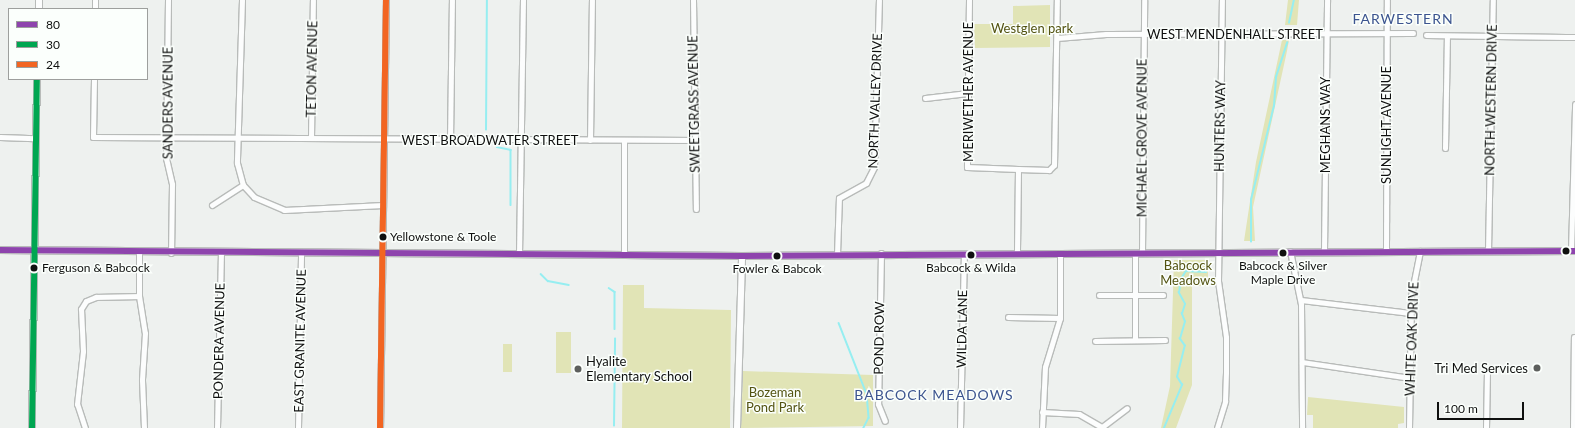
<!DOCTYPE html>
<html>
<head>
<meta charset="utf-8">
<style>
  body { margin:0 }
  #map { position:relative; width:1575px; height:428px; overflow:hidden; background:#eef1ef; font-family:Lato,sans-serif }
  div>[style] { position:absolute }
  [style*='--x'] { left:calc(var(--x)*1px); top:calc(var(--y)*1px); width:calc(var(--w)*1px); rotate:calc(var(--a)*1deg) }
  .green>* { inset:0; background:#e1e4b6 }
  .stream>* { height:1.5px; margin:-0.75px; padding:0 0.75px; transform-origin:0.75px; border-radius:0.75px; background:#96eef1 }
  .roads { filter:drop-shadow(1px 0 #b8bbb9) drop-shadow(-1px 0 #b8bbb9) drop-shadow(0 1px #b8bbb9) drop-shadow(0 -1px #b8bbb9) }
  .minor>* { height:5px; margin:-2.5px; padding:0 2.5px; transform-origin:2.5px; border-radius:2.5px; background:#fcfdfd }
  .tertiary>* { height:6px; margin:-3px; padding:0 3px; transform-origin:3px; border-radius:3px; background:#fcfdfd }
  .bus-1>* { height:6px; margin:-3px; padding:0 3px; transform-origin:3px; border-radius:3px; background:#8e44ad }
  .bus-2>* { height:6px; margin:-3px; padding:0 3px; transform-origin:3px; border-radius:3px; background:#00a651 }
  .bus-3>* { height:6px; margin:-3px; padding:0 3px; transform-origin:3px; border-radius:3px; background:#f26522 }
  .dots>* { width:11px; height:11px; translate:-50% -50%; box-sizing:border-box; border:2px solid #fbfffc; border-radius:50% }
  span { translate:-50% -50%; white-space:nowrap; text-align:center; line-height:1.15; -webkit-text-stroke:3px #fbfffc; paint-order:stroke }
  .bus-label { font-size:12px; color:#0f100f }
  .left { translate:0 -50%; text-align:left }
  .park-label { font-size:13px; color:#535311 }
  .street-label { font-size:13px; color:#0f100f }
  .poi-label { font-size:13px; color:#0f100f }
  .right { translate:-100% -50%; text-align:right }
  .neighbourhood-label { font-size:14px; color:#3c548f; letter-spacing:1px }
  .legend { position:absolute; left:8px; top:8px; width:140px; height:72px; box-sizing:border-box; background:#fbfffc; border:1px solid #9d9f9d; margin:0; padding:5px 7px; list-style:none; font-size:12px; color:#0f100f }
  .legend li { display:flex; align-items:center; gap:8px; height:20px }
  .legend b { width:20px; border:1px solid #9d9f9d }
  .scale { position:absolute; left:1437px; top:402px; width:87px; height:18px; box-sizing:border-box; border:2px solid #0f100f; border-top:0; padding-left:5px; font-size:12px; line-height:14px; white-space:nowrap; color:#0f100f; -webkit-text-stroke:3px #fbfffc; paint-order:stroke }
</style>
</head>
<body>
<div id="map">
  <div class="green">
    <i style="clip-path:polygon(1288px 0,1299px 0,1297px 25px,1285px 25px)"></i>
    <i style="clip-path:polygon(1050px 5px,1050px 47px,975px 48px,974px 24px,1013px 24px,1013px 6px)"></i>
    <i style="clip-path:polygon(1282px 40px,1289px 40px,1287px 51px,1253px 207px,1255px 241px,1244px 241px,1256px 162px)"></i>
    <i style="clip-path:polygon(1174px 260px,1208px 260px,1208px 286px,1192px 286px,1192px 385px,1176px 428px,1161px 428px,1170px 386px)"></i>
    <i style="clip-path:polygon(623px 285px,644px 285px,644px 308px,731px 310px,730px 428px,622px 428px)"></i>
    <i style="clip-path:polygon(556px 332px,571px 332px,571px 373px,556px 373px)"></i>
    <i style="clip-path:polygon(503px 344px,512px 344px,512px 372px,503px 372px)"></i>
    <i style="clip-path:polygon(743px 371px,873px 375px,873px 426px,741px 428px)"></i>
    <i style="clip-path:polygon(1308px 397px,1404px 407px,1404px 423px,1398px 424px,1398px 428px,1313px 428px,1313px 415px,1307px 415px)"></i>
  </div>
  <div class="stream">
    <i style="--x:1289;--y:23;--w:24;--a:-78"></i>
    <i style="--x:486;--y:130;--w:130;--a:-89.6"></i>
    <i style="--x:497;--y:147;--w:14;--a:12"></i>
    <i style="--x:511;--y:150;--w:55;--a:90"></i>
    <i style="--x:1251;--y:242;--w:42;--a:-90"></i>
    <i style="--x:1251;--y:200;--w:97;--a:-76.3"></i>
    <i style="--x:1274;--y:106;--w:29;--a:-86"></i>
    <i style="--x:1276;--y:77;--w:36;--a:-72"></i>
    <i style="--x:541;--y:274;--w:10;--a:45"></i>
    <i style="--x:548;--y:281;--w:21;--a:11"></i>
    <i style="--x:609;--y:288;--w:7;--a:34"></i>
    <i style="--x:615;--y:292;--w:37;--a:90"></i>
    <i style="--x:839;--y:323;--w:76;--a:68.5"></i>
    <i style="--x:867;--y:394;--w:24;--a:85"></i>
    <i style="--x:869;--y:418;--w:11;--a:117"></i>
    <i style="--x:614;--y:426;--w:87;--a:-89.3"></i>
    <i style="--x:1164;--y:428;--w:47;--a:-67.3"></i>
    <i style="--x:1182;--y:385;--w:9;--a:-122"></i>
    <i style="--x:1177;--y:377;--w:32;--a:-76"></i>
    <i style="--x:1185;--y:346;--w:9;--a:-126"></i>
    <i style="--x:1180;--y:339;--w:18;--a:-74"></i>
    <i style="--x:1185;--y:322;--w:9;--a:-111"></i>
    <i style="--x:1182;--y:314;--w:10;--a:-73"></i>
    <i style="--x:1185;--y:304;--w:13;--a:-119"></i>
    <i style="--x:1179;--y:293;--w:14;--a:-82"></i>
    <i style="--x:1181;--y:279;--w:9;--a:-58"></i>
    <i style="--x:1186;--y:271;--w:20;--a:3"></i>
  </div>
  <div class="roads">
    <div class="minor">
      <i style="--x:168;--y:0;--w:158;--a:90.7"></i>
      <i style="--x:166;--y:158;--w:27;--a:77"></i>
      <i style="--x:172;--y:184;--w:69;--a:90.8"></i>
      <i style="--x:242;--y:0;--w:163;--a:91.8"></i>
      <i style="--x:237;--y:163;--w:23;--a:75"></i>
      <i style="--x:243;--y:185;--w:16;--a:47"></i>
      <i style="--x:254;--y:197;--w:33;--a:23"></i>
      <i style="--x:284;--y:210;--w:99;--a:-2.9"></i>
      <i style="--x:693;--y:0;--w:209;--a:89.2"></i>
      <i style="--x:969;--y:0;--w:167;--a:90.7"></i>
      <i style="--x:967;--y:167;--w:51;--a:2.2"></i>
      <i style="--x:1018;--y:169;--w:85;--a:90.7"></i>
      <i style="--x:95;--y:9;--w:9;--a:-90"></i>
      <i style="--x:1426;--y:35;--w:149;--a:0.8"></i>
      <i style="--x:1057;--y:38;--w:49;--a:-4.7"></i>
      <i style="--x:1106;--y:34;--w:307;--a:-0.2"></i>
      <i style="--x:94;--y:79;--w:58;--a:91"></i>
      <i style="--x:93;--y:137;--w:602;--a:0.29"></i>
      <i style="--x:925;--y:98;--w:43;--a:-6.6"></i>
      <i style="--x:0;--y:137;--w:35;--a:2"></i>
      <i style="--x:311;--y:138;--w:138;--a:-89.2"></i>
      <i style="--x:450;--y:140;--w:140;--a:-89.2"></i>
      <i style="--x:590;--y:140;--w:140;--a:-89.2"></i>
      <i style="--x:624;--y:141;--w:113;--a:90"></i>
      <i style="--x:1445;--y:148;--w:112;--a:-89"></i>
      <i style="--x:1018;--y:169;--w:31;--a:2"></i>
      <i style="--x:1049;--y:170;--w:7;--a:-45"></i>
      <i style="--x:1054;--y:165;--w:165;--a:-89"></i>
      <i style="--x:212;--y:205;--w:37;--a:-33"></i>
      <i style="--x:1324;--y:250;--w:250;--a:-89.3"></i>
      <i style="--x:1386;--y:250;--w:250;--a:-89.8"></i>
      <i style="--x:1290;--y:251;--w:54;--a:78.3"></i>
      <i style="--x:1301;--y:304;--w:124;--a:89.5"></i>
      <i style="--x:1488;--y:251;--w:251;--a:-88.9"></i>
      <i style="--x:1571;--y:251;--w:147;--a:-88.4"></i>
      <i style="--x:139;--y:252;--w:44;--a:90"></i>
      <i style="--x:139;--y:296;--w:37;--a:81"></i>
      <i style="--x:145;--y:333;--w:47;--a:93.7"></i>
      <i style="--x:142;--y:380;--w:48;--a:87.6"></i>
      <i style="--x:881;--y:253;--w:151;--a:91.1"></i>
      <i style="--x:878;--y:404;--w:18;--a:68"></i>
      <i style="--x:1135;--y:253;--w:87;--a:90"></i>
      <i style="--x:1142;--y:253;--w:253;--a:-89.5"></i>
      <i style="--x:519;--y:254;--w:254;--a:-89.1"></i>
      <i style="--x:837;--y:254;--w:56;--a:-88"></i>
      <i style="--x:839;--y:198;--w:31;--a:-29"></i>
      <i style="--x:866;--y:183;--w:18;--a:-63"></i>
      <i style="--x:874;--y:167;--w:167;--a:-88.3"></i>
      <i style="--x:1099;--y:295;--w:64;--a:0"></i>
      <i style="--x:1301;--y:300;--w:110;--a:6.8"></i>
      <i style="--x:1008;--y:317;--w:52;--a:1.1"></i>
      <i style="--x:1095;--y:341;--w:70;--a:-0.8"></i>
      <i style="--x:1302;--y:362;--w:109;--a:8.4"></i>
      <i style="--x:1042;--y:412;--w:37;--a:3"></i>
      <i style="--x:1079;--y:414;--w:28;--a:30"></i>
      <i style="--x:1102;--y:427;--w:31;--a:-37"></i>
      <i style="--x:85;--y:428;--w:25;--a:-108"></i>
      <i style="--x:77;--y:404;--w:53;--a:-83.5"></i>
      <i style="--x:83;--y:351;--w:42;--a:-92.7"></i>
      <i style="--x:81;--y:309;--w:9;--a:-58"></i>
      <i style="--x:86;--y:301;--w:11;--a:-22"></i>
      <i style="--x:96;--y:297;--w:43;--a:-1.3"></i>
      <i style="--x:217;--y:428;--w:175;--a:-88.7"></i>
      <i style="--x:298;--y:428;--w:174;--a:-89"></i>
      <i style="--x:380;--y:428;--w:428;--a:-89.2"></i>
      <i style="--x:960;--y:428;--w:173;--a:-88.7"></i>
      <i style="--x:1042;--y:428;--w:61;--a:-87.2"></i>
      <i style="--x:1045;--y:367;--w:51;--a:-73"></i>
      <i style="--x:1060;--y:318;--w:64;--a:-90"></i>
      <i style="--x:1217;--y:428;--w:28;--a:-73"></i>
      <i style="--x:1225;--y:401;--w:29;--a:-88"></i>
      <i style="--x:1226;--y:372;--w:35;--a:-90"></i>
      <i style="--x:1226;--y:337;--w:57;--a:-98.1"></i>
      <i style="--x:1218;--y:281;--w:281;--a:-89.2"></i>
      <i style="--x:1409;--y:428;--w:132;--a:-89.1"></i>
      <i style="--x:1411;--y:296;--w:46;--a:-78.7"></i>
      <i style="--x:1486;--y:428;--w:55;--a:-89"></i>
      <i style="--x:1573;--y:428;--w:91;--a:-89.4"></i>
    </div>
    <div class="tertiary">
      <i style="--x:39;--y:9;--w:9;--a:-90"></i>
      <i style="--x:0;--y:250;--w:742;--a:0.46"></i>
      <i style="--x:742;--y:256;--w:833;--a:-0.34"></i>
      <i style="--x:32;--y:428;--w:349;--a:-89.2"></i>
      <i style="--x:737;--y:428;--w:172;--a:-88.3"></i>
    </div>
  </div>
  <div class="bus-1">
    <i style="--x:0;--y:250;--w:742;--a:0.46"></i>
    <i style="--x:742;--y:256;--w:833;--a:-0.34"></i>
  </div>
  <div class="bus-2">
    <i style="--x:32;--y:428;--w:349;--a:-89.2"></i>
  </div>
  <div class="bus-3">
    <i style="--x:380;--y:428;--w:428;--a:-89.2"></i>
  </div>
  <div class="dots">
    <i style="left:383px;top:237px;background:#0f100f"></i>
    <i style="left:1566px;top:251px;background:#0f100f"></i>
    <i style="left:1283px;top:253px;background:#0f100f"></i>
    <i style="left:971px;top:255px;background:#0f100f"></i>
    <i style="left:777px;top:256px;background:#0f100f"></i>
    <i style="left:34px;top:268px;background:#0f100f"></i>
    <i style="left:1537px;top:368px;background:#5d5f5d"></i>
    <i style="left:578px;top:369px;background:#5d5f5d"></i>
  </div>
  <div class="bus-label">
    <span class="left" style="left:390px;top:237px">Yellowstone &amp; Toole</span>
    <span style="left:1283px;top:273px">Babcock &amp; Silver<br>Maple Drive</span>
    <span class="left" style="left:42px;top:268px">Ferguson &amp; Babcock</span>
    <span style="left:971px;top:268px">Babcock &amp; Wilda</span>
    <span style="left:777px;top:269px">Fowler &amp; Babcok</span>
  </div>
  <div class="park-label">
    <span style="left:1032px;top:28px">Westglen park</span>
    <span style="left:1188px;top:273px">Babcock<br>Meadows</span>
    <span style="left:775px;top:400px">Bozeman<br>Pond Park</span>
  </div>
  <div class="street-label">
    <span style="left:1235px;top:34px">WEST MENDENHALL STREET</span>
    <span style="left:312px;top:69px;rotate:-89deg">TETON AVENUE</span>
    <span style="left:968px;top:92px;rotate:-90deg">MERIWETHER AVENUE</span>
    <span style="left:1491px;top:100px;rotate:-89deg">NORTH WESTERN DRIVE</span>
    <span style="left:875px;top:101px;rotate:-88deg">NORTH VALLEY DRIVE</span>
    <span style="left:168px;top:103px;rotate:-90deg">SANDERS AVENUE</span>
    <span style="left:694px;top:104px;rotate:-91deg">SWEETGRASS AVENUE</span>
    <span style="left:1325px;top:125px;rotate:-90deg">MEGHANS WAY</span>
    <span style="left:1386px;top:125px;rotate:-90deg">SUNLIGHT AVENUE</span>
    <span style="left:1220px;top:126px;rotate:-89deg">HUNTERS WAY</span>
    <span style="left:1142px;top:138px;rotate:-90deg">MICHAEL GROVE AVENUE</span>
    <span style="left:490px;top:140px">WEST BROADWATER STREET</span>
    <span style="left:962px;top:329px;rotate:-89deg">WILDA LANE</span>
    <span style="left:879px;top:338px;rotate:-89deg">POND ROW</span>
    <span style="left:1412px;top:339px;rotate:-88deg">WHITE OAK DRIVE</span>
    <span style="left:219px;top:341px;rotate:-89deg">PONDERA AVENUE</span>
    <span style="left:300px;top:341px;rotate:-89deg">EAST GRANITE AVENUE</span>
  </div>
  <div class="poi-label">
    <span class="left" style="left:586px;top:369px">Hyalite<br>Elementary School</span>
    <span class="right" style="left:1528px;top:368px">Tri Med Services</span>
  </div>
  <div class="neighbourhood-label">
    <span style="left:1403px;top:19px">FARWESTERN</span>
    <span style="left:934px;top:395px">BABCOCK MEADOWS</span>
  </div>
  <ul class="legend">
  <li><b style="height:5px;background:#8e44ad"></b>80</li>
  <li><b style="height:5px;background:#00a651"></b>30</li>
  <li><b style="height:5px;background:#f26522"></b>24</li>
  </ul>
  <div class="scale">100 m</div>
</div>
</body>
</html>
